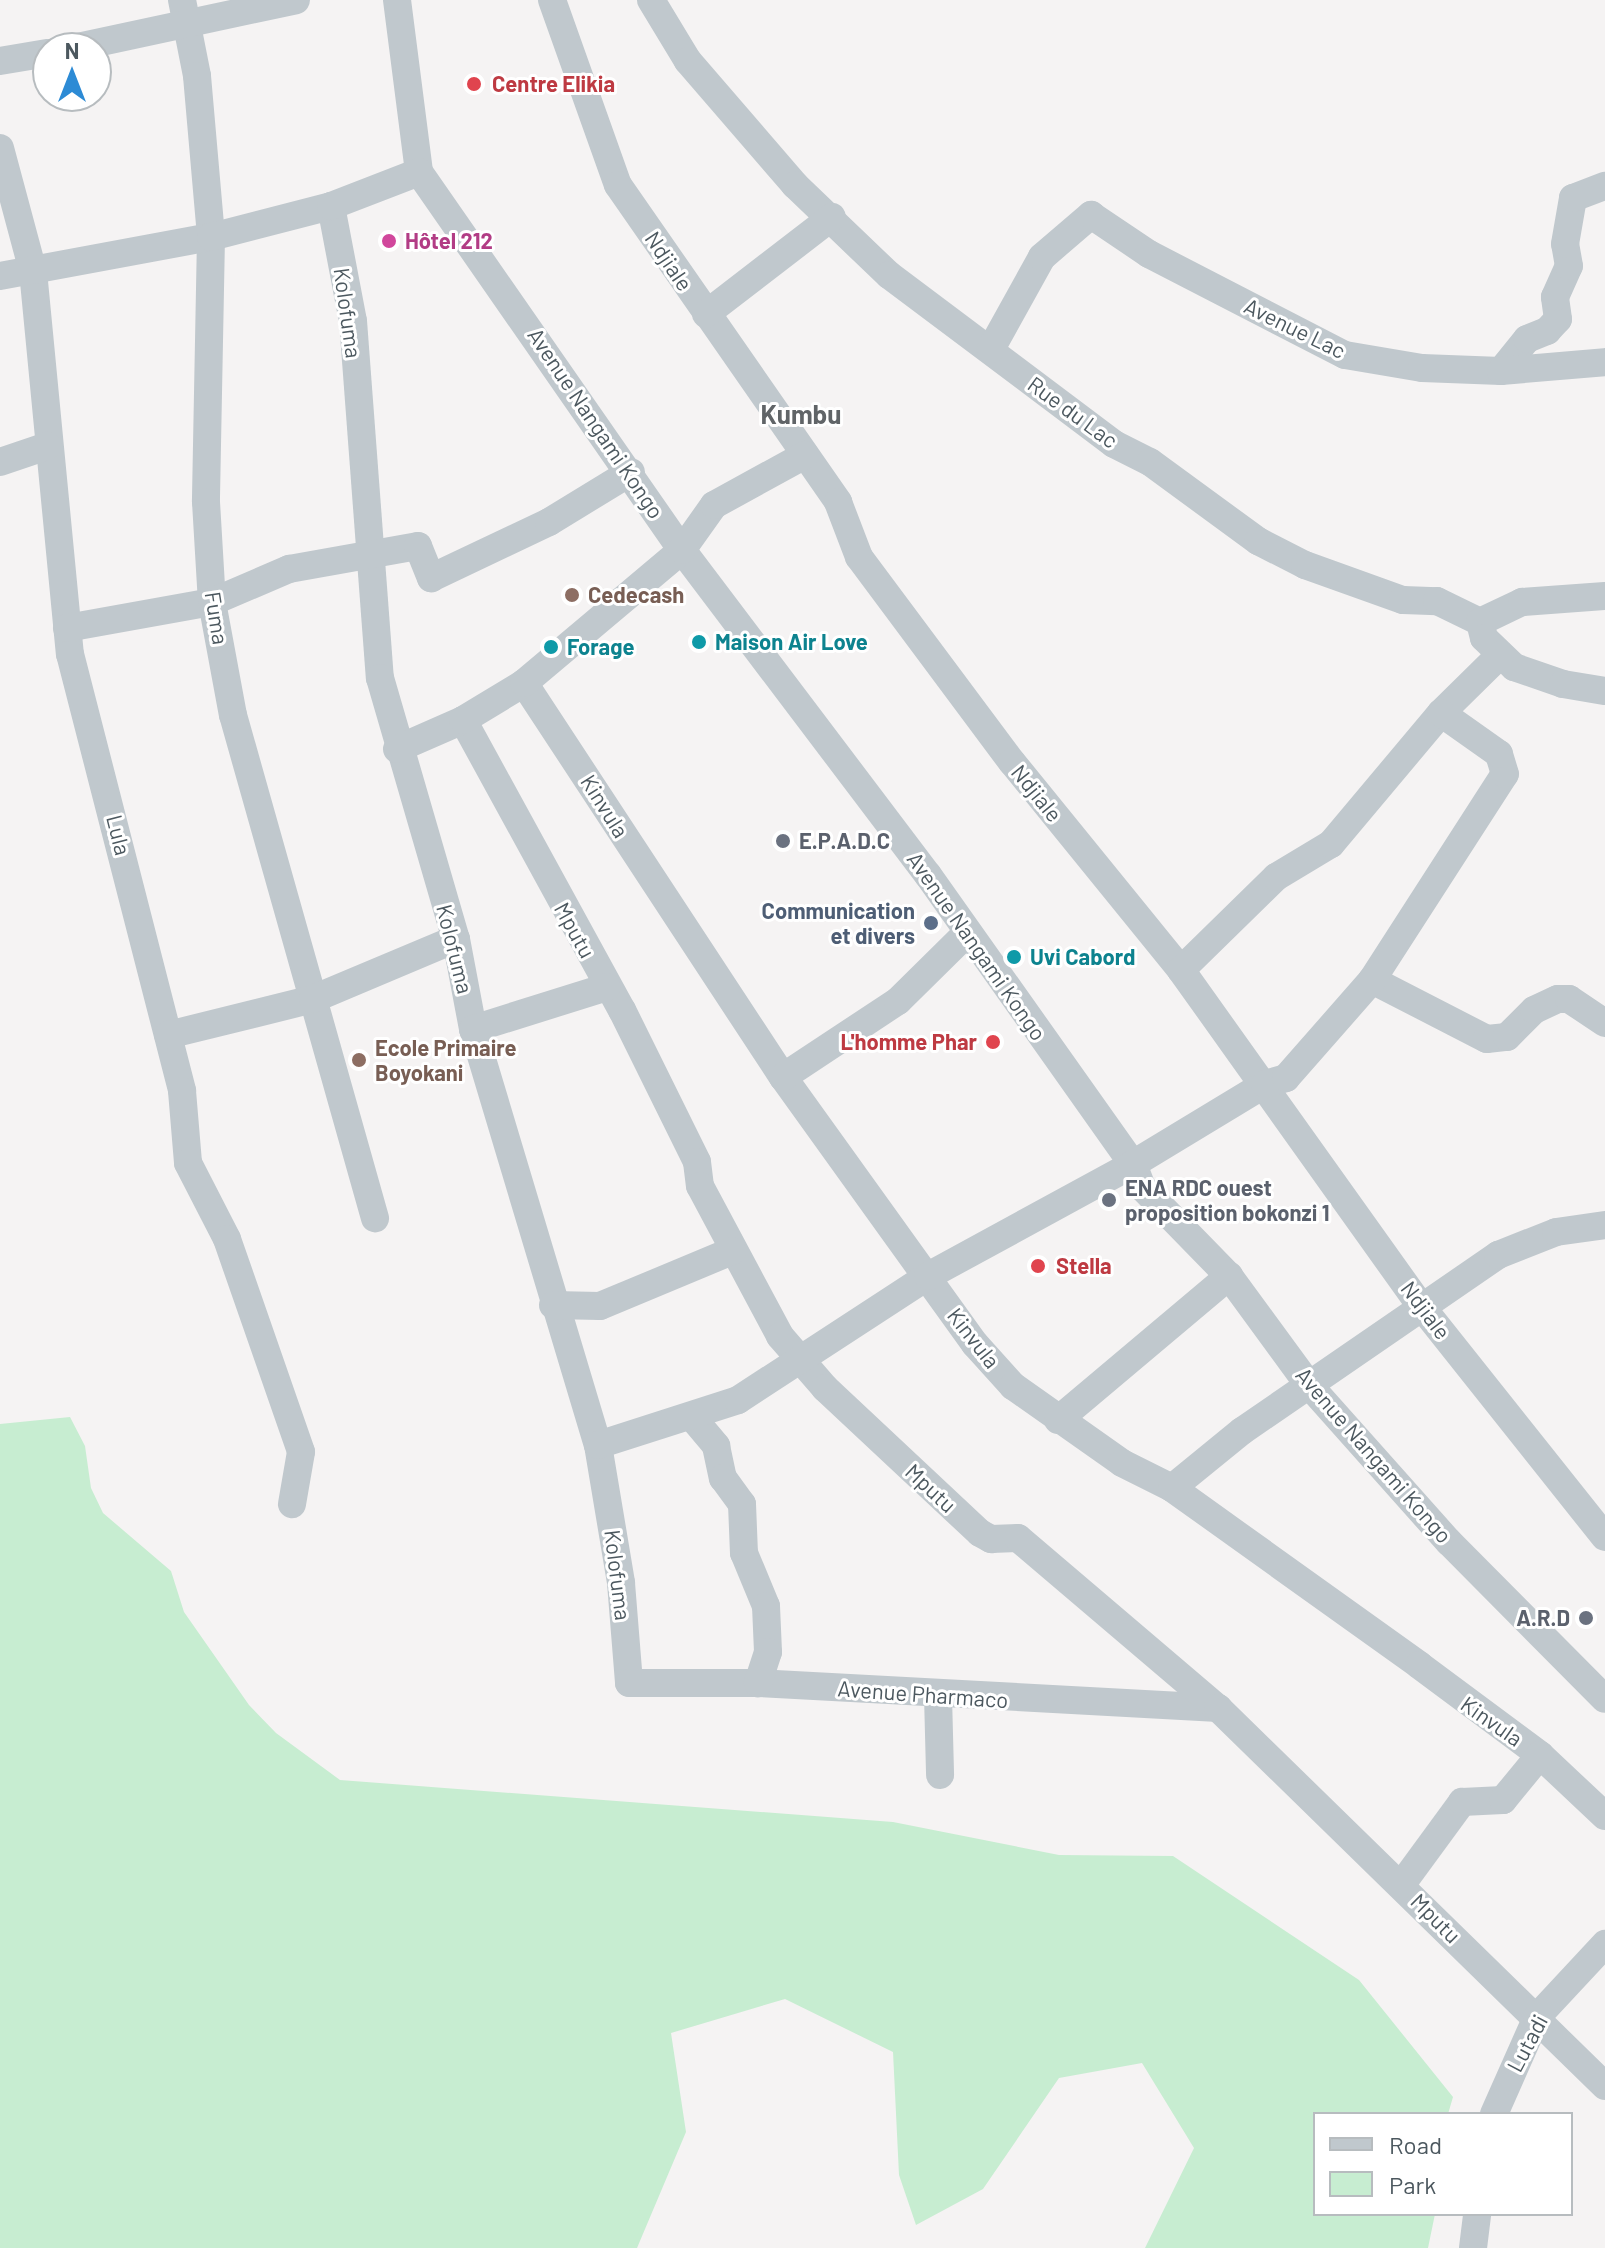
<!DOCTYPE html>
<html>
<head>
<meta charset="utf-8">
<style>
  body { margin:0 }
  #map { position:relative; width:1605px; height:2248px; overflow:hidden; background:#f5f3f3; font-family:Barlow,sans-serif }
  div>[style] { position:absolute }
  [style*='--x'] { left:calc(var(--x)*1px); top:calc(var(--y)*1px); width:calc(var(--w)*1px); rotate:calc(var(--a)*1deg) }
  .green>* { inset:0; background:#c7edd1 }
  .minor>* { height:28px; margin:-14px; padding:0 14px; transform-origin:14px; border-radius:14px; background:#c0c8cd }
  .dots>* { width:22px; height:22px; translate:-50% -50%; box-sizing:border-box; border:4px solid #fff; border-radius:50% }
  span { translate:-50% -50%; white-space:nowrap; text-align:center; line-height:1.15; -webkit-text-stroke:6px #fff; paint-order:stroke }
  .health-label { font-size:22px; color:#be3a42; font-weight:700 }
  .left { translate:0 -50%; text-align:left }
  .right { translate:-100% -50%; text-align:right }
  .hotel-label { font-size:22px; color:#b23c85; font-weight:700 }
  .street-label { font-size:22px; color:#4c585f }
  .education-label { font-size:22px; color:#785e54; font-weight:700 }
  .culture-label { font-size:22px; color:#0d838f; font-weight:700 }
  .worship-label { font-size:22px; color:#5b616d; font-weight:700 }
  .service-label { font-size:22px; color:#4e5e75; font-weight:700 }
  .quarter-label { font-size:26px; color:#606467; font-weight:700 }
  .legend { position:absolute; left:1313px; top:2112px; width:260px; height:104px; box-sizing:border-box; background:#fff; border:2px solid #b7bcbf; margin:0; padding:10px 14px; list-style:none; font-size:24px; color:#4c585f }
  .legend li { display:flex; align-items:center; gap:16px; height:40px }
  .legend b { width:40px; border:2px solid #b7bcbf }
  .north { position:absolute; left:32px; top:32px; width:80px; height:80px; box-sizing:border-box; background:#fff; border:2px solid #b7bcbf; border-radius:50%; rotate:0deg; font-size:22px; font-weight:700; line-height:32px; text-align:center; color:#4c585f }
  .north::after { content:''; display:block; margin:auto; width:28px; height:36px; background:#2d8bd5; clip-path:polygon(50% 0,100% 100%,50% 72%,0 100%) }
</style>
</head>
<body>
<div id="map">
  <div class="green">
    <i style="clip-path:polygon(70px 1417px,85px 1446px,91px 1488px,103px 1513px,171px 1571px,184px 1612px,249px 1705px,276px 1733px,340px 1780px,893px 1822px,1059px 1855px,1173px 1856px,1359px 1980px,1453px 2097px,1448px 2114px,1315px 2114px,1315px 2214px,1435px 2214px,1428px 2248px,1145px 2248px,1194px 2148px,1142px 2063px,1059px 2078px,983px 2189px,916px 2225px,899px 2175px,893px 2052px,785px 1999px,671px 2033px,686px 2132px,637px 2248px,0 2248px,0 1424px)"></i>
  </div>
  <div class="minor">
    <i style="--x:182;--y:0;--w:77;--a:78.8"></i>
    <i style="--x:197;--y:76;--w:162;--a:85"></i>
    <i style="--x:211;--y:237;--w:265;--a:91.1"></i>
    <i style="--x:206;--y:502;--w:100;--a:86.6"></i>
    <i style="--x:212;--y:602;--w:115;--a:79.5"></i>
    <i style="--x:233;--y:715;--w:523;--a:74.24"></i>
    <i style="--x:397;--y:0;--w:173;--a:82.7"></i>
    <i style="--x:419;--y:172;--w:460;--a:55.2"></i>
    <i style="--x:682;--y:550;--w:408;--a:52.9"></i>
    <i style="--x:928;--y:875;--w:354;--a:54.7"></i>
    <i style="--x:1133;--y:1164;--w:25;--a:69"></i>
    <i style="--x:1142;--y:1187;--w:124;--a:45.7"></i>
    <i style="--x:1229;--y:1276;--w:134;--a:53.8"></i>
    <i style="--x:1308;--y:1384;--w:212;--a:48.3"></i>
    <i style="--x:1449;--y:1542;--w:221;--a:45.2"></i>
    <i style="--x:552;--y:0;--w:196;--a:70.4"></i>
    <i style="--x:618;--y:185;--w:386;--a:55.2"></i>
    <i style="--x:838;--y:502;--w:59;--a:69.1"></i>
    <i style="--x:859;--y:557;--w:256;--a:53.3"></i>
    <i style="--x:1012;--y:762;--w:268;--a:50.9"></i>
    <i style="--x:1181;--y:970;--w:413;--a:54.5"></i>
    <i style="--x:1421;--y:1306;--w:295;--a:51.5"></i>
    <i style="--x:651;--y:0;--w:71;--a:58.8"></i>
    <i style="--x:688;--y:61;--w:164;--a:49.2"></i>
    <i style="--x:795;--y:185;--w:130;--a:43.8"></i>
    <i style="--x:889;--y:275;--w:281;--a:36.9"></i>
    <i style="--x:1114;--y:444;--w:40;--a:26.6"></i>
    <i style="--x:1150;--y:462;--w:134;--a:36.2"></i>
    <i style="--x:1258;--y:541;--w:53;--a:27.1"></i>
    <i style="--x:1305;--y:565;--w:104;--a:19.7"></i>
    <i style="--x:1403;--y:600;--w:34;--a:2"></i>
    <i style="--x:1437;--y:601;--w:48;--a:26"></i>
    <i style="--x:1480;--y:622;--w:47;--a:-25.5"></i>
    <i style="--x:1522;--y:602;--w:83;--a:-4.1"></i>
    <i style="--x:73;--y:48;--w:228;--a:-12.1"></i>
    <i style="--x:0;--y:61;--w:49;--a:-9.5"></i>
    <i style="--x:0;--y:148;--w:127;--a:75"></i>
    <i style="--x:33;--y:271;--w:385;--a:84.5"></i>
    <i style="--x:70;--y:654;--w:451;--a:75.6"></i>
    <i style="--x:182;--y:1091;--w:72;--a:85.2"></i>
    <i style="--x:188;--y:1163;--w:85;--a:62.8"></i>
    <i style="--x:227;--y:1239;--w:225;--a:70.8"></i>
    <i style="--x:301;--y:1452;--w:53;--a:99.8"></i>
    <i style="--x:331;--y:206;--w:117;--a:79.2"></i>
    <i style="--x:353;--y:321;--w:358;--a:85.7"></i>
    <i style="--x:380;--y:678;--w:272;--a:73.8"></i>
    <i style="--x:456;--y:939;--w:92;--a:79.3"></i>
    <i style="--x:473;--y:1029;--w:434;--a:73.3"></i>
    <i style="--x:598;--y:1445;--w:140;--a:80.5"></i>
    <i style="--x:621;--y:1583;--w:100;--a:85.4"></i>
    <i style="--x:629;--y:1683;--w:129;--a:0"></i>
    <i style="--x:758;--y:1683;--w:461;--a:3.1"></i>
    <i style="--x:0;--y:276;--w:215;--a:-10.5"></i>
    <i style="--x:211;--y:237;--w:124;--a:-14.5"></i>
    <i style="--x:331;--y:206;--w:94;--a:-21.1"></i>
    <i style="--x:706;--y:314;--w:159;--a:-37.6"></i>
    <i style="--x:991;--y:349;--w:105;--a:-61"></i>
    <i style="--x:1042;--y:257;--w:65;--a:-40.6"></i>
    <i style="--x:1091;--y:215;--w:70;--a:33.9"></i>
    <i style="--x:1149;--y:254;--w:220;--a:27.3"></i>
    <i style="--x:1345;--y:355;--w:78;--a:9.6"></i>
    <i style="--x:1422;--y:368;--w:79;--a:2.2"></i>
    <i style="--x:1501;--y:371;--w:41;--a:-50.9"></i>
    <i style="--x:1527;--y:339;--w:22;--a:-22"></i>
    <i style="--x:1547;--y:331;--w:16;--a:-47"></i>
    <i style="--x:1558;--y:319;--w:22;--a:-98"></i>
    <i style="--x:1555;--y:297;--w:34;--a:-66"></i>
    <i style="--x:1569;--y:266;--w:22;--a:-100"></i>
    <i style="--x:1565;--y:244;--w:47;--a:-80.1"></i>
    <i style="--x:1573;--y:198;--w:34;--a:-21"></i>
    <i style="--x:1501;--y:371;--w:104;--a:-4.9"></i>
    <i style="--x:0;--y:462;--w:50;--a:-18.8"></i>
    <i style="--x:1480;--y:622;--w:16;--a:76"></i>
    <i style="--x:1484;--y:638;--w:42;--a:44"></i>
    <i style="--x:1514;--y:667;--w:52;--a:19.1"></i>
    <i style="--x:1563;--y:684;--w:43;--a:9.5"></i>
    <i style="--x:67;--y:628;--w:147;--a:-10.2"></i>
    <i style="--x:212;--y:602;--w:84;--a:-23.2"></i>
    <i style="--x:289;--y:569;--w:131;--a:-10.1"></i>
    <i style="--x:418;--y:546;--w:35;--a:68"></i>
    <i style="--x:431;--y:578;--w:131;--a:-25.4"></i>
    <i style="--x:549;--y:522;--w:96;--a:-31.4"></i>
    <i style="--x:524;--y:683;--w:472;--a:56.7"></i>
    <i style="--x:783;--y:1077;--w:329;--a:54.3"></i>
    <i style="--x:975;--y:1344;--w:57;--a:47.9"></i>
    <i style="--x:1013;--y:1386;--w:133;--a:35.2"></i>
    <i style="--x:1122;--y:1463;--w:56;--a:26.6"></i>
    <i style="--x:1172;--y:1488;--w:304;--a:35.6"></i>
    <i style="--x:1419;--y:1665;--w:151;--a:36.6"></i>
    <i style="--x:1540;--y:1755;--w:89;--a:43.2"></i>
    <i style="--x:463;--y:720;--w:331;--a:61.3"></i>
    <i style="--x:622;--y:1010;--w:169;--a:63.7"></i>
    <i style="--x:697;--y:1162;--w:24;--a:83"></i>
    <i style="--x:700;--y:1186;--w:170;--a:61.9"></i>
    <i style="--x:780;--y:1336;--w:69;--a:49.1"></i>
    <i style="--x:825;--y:1388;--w:212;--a:43.1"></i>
    <i style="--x:980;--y:1533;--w:13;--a:29"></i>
    <i style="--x:991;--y:1539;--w:27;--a:-2"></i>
    <i style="--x:1018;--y:1538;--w:262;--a:40.4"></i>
    <i style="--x:1218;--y:1708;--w:541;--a:44.33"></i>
    <i style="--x:397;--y:749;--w:72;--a:-23.7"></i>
    <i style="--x:463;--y:720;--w:71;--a:-31.2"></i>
    <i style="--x:524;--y:683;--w:207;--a:-40.1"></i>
    <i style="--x:682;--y:550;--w:55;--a:-54.6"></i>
    <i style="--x:714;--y:505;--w:104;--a:-28.8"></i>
    <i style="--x:1181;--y:970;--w:133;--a:-44.4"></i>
    <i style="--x:1276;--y:877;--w:64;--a:-31"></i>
    <i style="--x:1331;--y:844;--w:171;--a:-50"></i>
    <i style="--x:1441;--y:713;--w:83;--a:-44.5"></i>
    <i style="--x:1372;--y:980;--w:129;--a:27.2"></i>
    <i style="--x:1487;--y:1039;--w:20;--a:-6"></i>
    <i style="--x:1507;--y:1037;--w:38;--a:-45"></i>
    <i style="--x:1534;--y:1010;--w:26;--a:-25"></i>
    <i style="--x:1558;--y:999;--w:11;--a:0"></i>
    <i style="--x:1569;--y:999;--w:43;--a:33.7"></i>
    <i style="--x:473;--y:1029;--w:140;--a:-17.4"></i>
    <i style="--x:168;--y:1035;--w:149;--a:-13.9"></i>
    <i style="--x:313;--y:999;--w:155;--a:-22.8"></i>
    <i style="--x:783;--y:1077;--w:138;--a:-33.5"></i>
    <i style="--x:898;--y:1001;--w:95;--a:-44.6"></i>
    <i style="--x:553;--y:1305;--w:47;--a:1.2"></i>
    <i style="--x:600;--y:1306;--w:143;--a:-22.6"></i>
    <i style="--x:692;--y:1417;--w:38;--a:50"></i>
    <i style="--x:716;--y:1446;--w:33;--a:78"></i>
    <i style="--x:723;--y:1478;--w:32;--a:54"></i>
    <i style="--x:742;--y:1504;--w:49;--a:87.7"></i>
    <i style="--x:744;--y:1553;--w:57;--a:67.5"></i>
    <i style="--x:766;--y:1606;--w:46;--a:87.5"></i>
    <i style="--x:768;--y:1652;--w:33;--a:108"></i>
    <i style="--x:1058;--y:1420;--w:224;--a:-40.1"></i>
    <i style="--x:598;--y:1445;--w:147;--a:-17.8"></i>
    <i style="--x:738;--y:1400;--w:227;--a:-33.1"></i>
    <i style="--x:928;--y:1276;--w:234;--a:-28.6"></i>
    <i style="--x:1133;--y:1164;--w:154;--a:-31.2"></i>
    <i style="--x:1265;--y:1084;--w:22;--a:-16"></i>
    <i style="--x:1286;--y:1078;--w:130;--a:-48.7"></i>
    <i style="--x:1372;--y:980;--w:245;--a:-57.2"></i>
    <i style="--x:1505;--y:774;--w:21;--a:-107"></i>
    <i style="--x:1499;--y:754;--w:71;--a:-144.7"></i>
    <i style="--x:1172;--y:1488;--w:90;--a:-39.2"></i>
    <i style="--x:1242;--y:1431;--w:311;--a:-34.5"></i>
    <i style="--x:1498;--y:1255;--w:62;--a:-21.6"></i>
    <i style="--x:1556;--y:1232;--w:49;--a:-8.1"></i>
    <i style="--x:938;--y:1696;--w:79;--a:88.5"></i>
    <i style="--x:1402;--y:1884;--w:102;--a:-53.8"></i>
    <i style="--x:1462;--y:1802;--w:41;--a:-2.8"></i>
    <i style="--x:1503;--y:1800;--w:58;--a:-50.6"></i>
    <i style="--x:1494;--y:2114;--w:106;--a:-66.1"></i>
    <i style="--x:1537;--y:2017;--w:100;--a:-47"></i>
    <i style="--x:1473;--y:2248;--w:34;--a:-83"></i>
  </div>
  <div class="dots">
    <i style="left:474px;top:84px;background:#e0444e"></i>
    <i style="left:389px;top:241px;background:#d1479c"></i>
    <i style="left:572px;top:595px;background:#8d6e63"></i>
    <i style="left:699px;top:642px;background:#0f9aa8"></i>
    <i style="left:551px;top:647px;background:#0f9aa8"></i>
    <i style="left:783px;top:841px;background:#6b7280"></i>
    <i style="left:931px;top:923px;background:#5c6f8a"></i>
    <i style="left:1014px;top:957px;background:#0f9aa8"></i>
    <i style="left:993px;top:1042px;background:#e0444e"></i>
    <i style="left:359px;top:1060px;background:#8d6e63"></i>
    <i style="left:1109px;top:1200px;background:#6b7280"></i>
    <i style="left:1038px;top:1266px;background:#e0444e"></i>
    <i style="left:1586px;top:1618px;background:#6b7280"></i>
  </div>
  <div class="health-label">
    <span class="left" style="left:492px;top:84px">Centre Elikia</span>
    <span class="right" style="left:977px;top:1042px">L'homme Phar</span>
    <span class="left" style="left:1056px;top:1266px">Stella</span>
  </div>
  <div class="hotel-label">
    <span class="left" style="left:405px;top:241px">Hôtel 212</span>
  </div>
  <div class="street-label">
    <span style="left:669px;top:261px;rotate:56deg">Ndjiale</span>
    <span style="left:348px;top:313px;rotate:82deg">Kolofuma</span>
    <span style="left:1295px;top:328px;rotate:26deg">Avenue Lac</span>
    <span style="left:1073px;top:412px;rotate:36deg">Rue du Lac</span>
    <span style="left:596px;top:423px;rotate:56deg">Avenue Nangami Kongo</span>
    <span style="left:217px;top:618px;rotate:81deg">Fuma</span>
    <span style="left:1037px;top:793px;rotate:51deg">Ndjiale</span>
    <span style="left:605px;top:806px;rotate:58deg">Kinvula</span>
    <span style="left:119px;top:835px;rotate:76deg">Lula</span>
    <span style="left:575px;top:930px;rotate:61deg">Mputu</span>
    <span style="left:977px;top:946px;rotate:55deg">Avenue Nangami Kongo</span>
    <span style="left:455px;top:949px;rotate:76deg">Kolofuma</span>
    <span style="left:1426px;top:1310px;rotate:53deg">Ndjiale</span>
    <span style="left:974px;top:1338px;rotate:52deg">Kinvula</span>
    <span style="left:1374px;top:1455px;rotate:49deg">Avenue Nangami Kongo</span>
    <span style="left:931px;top:1488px;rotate:43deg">Mputu</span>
    <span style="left:618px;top:1575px;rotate:83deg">Kolofuma</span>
    <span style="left:923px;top:1694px;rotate:4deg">Avenue Pharmaco</span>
    <span style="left:1492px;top:1721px;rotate:35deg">Kinvula</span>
    <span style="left:1436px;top:1918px;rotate:45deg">Mputu</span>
    <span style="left:1527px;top:2043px;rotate:-62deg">Lutadi</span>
  </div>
  <div class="education-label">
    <span class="left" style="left:588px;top:595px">Cedecash</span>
    <span class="left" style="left:375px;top:1060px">Ecole Primaire<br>Boyokani</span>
  </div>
  <div class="culture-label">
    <span class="left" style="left:715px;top:642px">Maison Air Love</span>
    <span class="left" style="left:567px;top:647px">Forage</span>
    <span class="left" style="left:1030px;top:957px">Uvi Cabord</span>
  </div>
  <div class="worship-label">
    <span class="left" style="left:799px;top:841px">E.P.A.D.C</span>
    <span class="left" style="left:1125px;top:1200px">ENA RDC ouest<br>proposition bokonzi 1</span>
    <span class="right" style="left:1570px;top:1618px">A.R.D</span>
  </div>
  <div class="service-label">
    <span class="right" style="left:915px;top:923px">Communication<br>et divers</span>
  </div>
  <div class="quarter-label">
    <span style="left:801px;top:414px">Kumbu</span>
  </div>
  <ul class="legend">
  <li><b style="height:10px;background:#c0c8cd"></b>Road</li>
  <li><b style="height:22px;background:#c7edd1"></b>Park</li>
  </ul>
  <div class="north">N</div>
</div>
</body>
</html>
